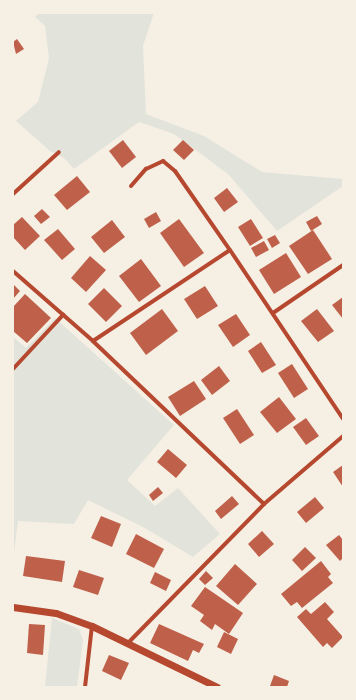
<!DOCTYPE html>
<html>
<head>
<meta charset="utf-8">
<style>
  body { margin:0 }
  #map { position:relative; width:356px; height:700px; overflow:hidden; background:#f6efe4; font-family:"Libre Baskerville",serif }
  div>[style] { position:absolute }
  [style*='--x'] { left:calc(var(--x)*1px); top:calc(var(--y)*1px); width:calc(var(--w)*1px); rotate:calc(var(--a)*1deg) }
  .green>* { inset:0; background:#e2e4dc }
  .building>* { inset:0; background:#bf614a }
  .minor>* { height:4px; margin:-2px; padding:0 2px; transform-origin:2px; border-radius:2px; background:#b5482f }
  .tertiary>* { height:7px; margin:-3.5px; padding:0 3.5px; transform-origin:3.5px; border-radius:3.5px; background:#b5482f }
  span { translate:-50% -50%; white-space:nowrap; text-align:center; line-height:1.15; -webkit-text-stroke:4px #f6efe4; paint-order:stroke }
  .frame { position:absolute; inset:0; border:14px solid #f6efe4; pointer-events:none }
</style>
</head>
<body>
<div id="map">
  <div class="green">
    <i style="clip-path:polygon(39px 13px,154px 13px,143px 46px,146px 114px,204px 136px,262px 172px,343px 179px,343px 186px,277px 231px,228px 174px,174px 134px,139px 122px,74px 169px,64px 158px,50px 151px,16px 121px,38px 102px,49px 58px,45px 26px,35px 17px)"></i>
    <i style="clip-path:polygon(55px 318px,174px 425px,127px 480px,155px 506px,178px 488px,220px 534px,193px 557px,143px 527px,88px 500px,74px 524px,18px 521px,13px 561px,13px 337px,26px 348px)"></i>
    <i style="clip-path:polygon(52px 618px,79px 629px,83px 640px,77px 687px,45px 686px)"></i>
  </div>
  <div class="building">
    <i style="clip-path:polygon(17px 39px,24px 49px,16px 54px,13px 42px)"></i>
    <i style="clip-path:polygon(123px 140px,136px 157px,122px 168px,109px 151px)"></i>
    <i style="clip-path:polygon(183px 140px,194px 150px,184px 160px,173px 150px)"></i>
    <i style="clip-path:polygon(77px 176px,90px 192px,67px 210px,54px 195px)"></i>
    <i style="clip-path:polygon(227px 188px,238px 202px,224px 212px,214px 198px)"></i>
    <i style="clip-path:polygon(42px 209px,50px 217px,41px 224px,34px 216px)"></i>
    <i style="clip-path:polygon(156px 212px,161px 221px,149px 228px,144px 219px)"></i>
    <i style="clip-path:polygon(317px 216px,322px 224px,311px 231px,306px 222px)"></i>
    <i style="clip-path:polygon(22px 217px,40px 236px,25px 250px,13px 237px,13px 225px)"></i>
    <i style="clip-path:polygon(179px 219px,204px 253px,184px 267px,160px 233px)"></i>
    <i style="clip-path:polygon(251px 219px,263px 238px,250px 246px,238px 227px)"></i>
    <i style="clip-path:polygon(112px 220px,125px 237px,104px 253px,91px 237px)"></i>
    <i style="clip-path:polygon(58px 229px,75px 249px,62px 260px,44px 240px)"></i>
    <i style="clip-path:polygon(313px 230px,332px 259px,308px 274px,289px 246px)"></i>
    <i style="clip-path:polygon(275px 235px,280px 243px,272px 248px,267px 239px)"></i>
    <i style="clip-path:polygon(264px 241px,269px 250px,256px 257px,251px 248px)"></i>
    <i style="clip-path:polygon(286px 253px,301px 277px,274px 294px,259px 270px)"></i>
    <i style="clip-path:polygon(90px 256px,106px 270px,86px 292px,71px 278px)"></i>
    <i style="clip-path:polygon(141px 259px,161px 286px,139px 302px,119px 276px)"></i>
    <i style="clip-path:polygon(13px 284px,20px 291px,13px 299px)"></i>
    <i style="clip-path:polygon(205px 286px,218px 306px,197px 319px,184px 299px)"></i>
    <i style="clip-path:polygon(104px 288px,122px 306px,106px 322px,88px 304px)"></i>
    <i style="clip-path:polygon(25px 294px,51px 318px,27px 343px,13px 331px,13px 307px)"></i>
    <i style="clip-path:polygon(343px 297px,343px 319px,332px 305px)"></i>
    <i style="clip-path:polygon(162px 309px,178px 331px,146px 355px,130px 333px)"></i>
    <i style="clip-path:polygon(317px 309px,334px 331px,318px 342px,301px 321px)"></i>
    <i style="clip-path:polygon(236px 314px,250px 335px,233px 347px,218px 325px)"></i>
    <i style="clip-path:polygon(261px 342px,276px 365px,262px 373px,248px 351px)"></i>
    <i style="clip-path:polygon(292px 364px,308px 389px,294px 398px,278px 373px)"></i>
    <i style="clip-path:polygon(219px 366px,230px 381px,212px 395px,201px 380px)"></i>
    <i style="clip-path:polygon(194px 381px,206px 399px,180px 416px,168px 397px)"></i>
    <i style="clip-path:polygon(279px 397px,296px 419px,277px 433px,260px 412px)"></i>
    <i style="clip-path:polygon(237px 409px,254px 435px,240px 444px,223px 418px)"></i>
    <i style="clip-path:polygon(306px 418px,319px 436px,306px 445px,293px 427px)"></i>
    <i style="clip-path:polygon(168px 449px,187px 465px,176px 478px,157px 462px)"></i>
    <i style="clip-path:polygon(343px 465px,343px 487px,333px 472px)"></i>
    <i style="clip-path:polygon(158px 487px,163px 493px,153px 501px,149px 495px)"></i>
    <i style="clip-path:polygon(232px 496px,239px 504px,221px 519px,215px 511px)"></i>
    <i style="clip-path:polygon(315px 497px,324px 508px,306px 523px,297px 512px)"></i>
    <i style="clip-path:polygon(101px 516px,121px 524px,112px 547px,91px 538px)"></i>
    <i style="clip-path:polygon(262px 531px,274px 544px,259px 557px,248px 544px)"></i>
    <i style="clip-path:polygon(136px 534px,164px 549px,154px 568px,126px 554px)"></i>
    <i style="clip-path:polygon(339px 535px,343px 540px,343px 558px,340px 561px,326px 545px)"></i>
    <i style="clip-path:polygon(305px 547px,316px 558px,302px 571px,292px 560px)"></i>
    <i style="clip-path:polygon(26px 556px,65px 561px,62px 582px,23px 576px)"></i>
    <i style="clip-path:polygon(321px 561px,331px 574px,328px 577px,333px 583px,302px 608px,297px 602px,291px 606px,281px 594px)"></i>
    <i style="clip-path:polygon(235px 564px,257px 584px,238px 605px,216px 586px)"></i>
    <i style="clip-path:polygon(79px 570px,104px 578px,98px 595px,73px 587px)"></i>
    <i style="clip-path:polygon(206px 571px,213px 578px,205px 585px,199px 579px)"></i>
    <i style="clip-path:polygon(155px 572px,171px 580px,166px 591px,150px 583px)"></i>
    <i style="clip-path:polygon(205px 587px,243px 613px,229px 634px,215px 624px,212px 630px,200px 621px,204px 615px,191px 606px)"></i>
    <i style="clip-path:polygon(325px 602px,334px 612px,327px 619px,343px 637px,332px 648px,327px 643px,323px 647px,297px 617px,306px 609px,311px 614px)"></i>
    <i style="clip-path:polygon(29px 624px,45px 625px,43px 655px,27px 653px)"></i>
    <i style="clip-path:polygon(159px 624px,204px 644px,199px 653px,193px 650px,188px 661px,150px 643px)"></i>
    <i style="clip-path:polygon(224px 632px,238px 639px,231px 654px,217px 647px)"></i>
    <i style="clip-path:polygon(109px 655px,129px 663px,121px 680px,102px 671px)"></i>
    <i style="clip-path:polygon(274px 675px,289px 681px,287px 687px,270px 686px)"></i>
  </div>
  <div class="minor">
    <i style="--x:131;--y:186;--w:23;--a:-49"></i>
    <i style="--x:146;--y:169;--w:19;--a:-25"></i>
    <i style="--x:163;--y:161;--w:16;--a:40"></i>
    <i style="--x:175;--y:171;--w:96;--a:55.2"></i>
    <i style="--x:13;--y:194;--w:62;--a:-42.4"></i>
    <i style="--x:13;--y:271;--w:106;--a:41.2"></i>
    <i style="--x:273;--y:313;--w:85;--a:-34.4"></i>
    <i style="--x:13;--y:369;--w:74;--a:-47.2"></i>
    <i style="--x:264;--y:504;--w:236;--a:-136.4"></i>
    <i style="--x:93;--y:341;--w:164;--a:-33.6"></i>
    <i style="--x:230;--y:250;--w:203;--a:56.2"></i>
    <i style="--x:128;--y:643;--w:194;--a:-45.6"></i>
    <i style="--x:264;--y:504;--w:104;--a:-40.7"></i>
    <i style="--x:85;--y:687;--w:61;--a:-83.5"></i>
  </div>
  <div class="tertiary">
    <i style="--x:13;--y:607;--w:43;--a:7.9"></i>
    <i style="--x:56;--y:613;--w:38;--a:20"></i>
    <i style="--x:92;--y:626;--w:139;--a:26"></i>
  </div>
  <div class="frame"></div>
</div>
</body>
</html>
